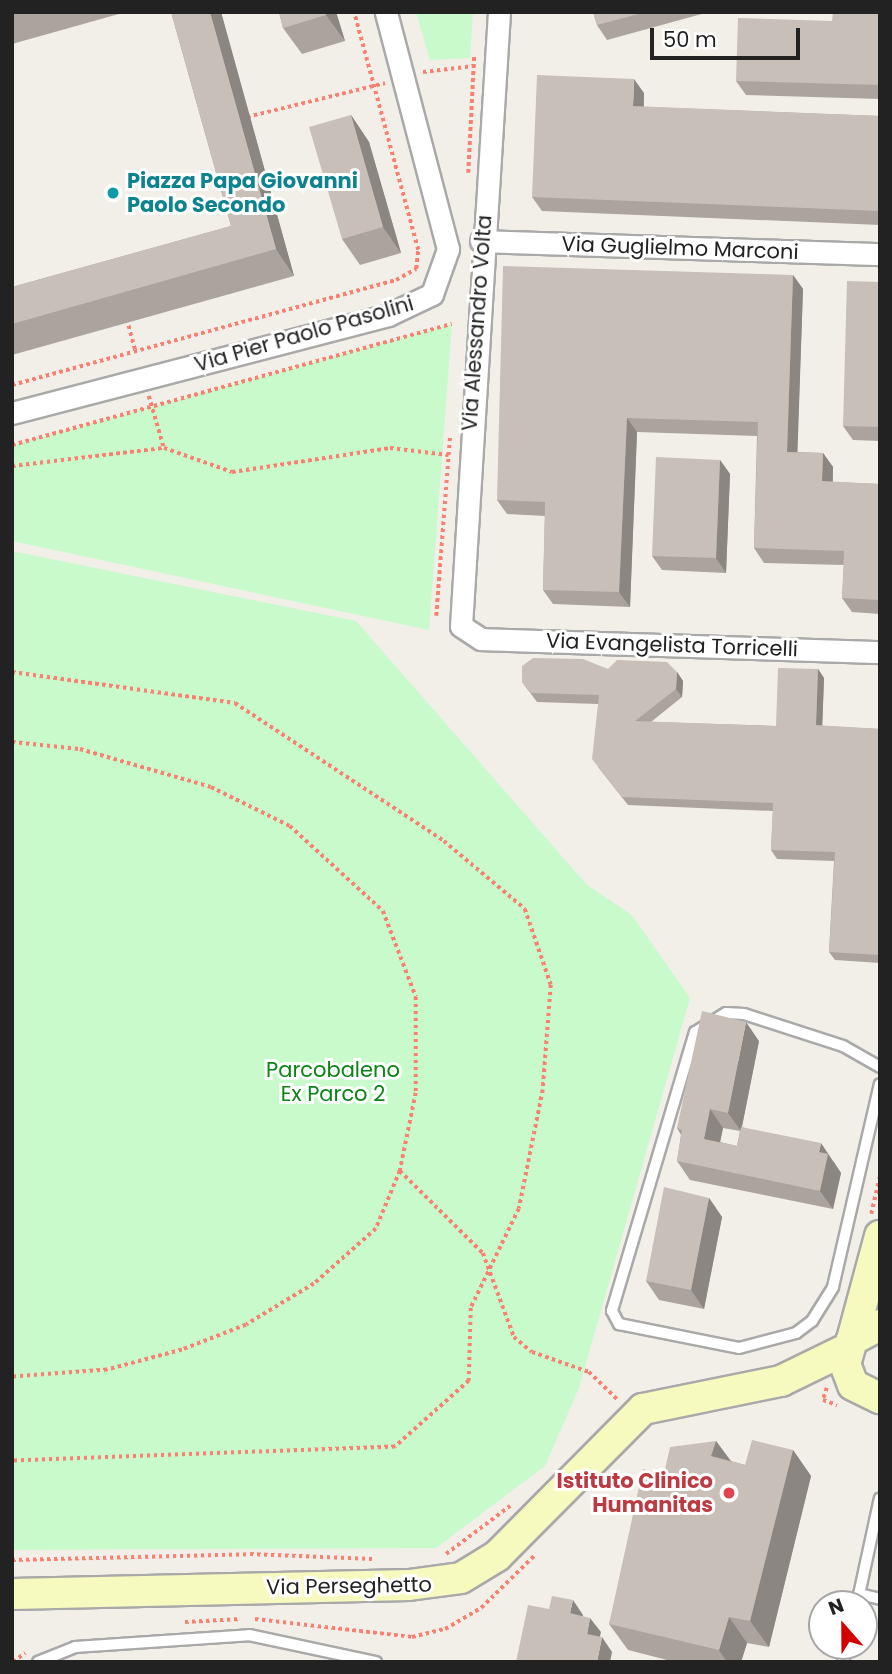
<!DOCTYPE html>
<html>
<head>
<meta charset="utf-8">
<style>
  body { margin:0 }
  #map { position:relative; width:892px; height:1674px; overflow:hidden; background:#f2efe9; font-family:Poppins,sans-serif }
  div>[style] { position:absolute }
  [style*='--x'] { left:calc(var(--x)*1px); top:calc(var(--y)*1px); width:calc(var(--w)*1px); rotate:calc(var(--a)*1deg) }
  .park>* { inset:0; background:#c8facc }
  .path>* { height:3.5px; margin-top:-1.75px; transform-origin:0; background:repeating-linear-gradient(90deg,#fa8072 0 3.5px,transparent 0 7px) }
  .roads { filter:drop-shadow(2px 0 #a9a9a9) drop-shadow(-2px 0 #a9a9a9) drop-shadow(0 2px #a9a9a9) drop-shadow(0 -2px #a9a9a9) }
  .lane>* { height:10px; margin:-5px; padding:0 5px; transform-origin:5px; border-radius:5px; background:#fff }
  .street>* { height:21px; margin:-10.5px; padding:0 10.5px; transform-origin:10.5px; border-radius:10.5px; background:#fff }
  .secondary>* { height:30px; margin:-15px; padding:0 15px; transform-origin:15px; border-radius:15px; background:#f7fabf }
  .wall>* { inset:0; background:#aba49e }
  .shaded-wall>* { inset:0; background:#8b8681 }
  .building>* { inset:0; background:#c7bfb8 }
  .dots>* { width:19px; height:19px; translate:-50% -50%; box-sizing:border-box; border:4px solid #fff; border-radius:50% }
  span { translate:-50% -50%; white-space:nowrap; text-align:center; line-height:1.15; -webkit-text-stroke:6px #fff; paint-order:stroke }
  .culture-label { font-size:21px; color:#0d838f; font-weight:700 }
  .left { translate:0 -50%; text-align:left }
  .street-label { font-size:21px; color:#222 }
  .park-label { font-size:21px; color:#0c8416 }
  .health-label { font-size:21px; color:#be3a42; font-weight:700 }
  .right { translate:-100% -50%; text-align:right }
  .frame { position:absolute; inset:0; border:14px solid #222; pointer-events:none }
  .north { position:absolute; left:808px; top:1590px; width:70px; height:70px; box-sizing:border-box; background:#fff; border:2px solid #a7a7a7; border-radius:50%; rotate:339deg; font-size:19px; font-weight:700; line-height:28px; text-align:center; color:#222 }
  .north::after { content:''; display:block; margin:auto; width:24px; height:32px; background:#d40000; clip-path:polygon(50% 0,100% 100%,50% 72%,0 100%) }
  .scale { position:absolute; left:650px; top:28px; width:150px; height:32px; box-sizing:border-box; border:4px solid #222; border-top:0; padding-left:9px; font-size:21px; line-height:24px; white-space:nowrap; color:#222; -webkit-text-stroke:5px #fff; paint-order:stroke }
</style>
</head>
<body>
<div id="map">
  <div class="park">
    <i style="clip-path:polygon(416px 12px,473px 12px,470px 58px,430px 60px)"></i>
    <i style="clip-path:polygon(452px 324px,429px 630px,12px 541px,12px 445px)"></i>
    <i style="clip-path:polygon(12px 551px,356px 621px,587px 885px,632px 915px,690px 998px,579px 1388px,545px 1466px,436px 1548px,12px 1550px)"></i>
  </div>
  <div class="path">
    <i style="--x:423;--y:72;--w:51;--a:-6.7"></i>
    <i style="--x:247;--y:117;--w:142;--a:-13.8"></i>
    <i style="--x:468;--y:173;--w:117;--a:-87.1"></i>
    <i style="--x:127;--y:319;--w:34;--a:75"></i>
    <i style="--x:12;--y:385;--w:398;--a:-15.3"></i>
    <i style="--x:396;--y:280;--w:23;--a:-29"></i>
    <i style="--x:416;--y:269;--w:19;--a:-84"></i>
    <i style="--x:418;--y:250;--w:246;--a:-105.1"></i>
    <i style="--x:149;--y:396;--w:54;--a:73.9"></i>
    <i style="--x:12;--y:445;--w:456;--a:-15.4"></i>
    <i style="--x:12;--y:466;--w:153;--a:-6.8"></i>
    <i style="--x:164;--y:448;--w:72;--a:19.4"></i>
    <i style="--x:232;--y:472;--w:160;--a:-8.6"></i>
    <i style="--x:390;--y:448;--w:59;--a:6.8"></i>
    <i style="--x:436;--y:616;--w:181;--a:-85.6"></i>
    <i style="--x:12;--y:672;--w:225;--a:7.9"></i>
    <i style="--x:235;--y:703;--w:250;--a:33.4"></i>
    <i style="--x:444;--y:841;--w:106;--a:40"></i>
    <i style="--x:525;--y:909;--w:80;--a:71.1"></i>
    <i style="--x:551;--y:985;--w:105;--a:94.4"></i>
    <i style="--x:543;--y:1090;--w:121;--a:101.4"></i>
    <i style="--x:519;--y:1209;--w:110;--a:115.9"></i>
    <i style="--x:471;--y:1308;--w:73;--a:91.6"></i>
    <i style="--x:469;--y:1381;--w:99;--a:138.3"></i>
    <i style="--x:395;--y:1447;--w:383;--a:177.9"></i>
    <i style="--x:12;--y:742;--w:68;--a:5.9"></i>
    <i style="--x:80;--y:749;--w:136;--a:16.2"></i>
    <i style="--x:211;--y:787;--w:88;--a:26.3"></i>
    <i style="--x:290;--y:826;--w:126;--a:42.4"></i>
    <i style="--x:383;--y:911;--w:92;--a:69"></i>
    <i style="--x:416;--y:997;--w:96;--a:90"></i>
    <i style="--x:416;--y:1093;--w:80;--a:101.6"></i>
    <i style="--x:400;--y:1171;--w:63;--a:112.5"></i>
    <i style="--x:376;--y:1229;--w:83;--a:138.4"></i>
    <i style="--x:314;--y:1284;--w:79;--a:148.9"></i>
    <i style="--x:246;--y:1325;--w:69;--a:158.7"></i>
    <i style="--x:182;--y:1350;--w:78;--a:165.1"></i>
    <i style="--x:107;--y:1370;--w:95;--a:175.8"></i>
    <i style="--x:400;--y:1171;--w:117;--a:44.7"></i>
    <i style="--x:483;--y:1253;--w:90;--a:69.7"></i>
    <i style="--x:514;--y:1337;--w:23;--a:40"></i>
    <i style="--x:532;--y:1352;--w:60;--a:19.3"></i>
    <i style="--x:589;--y:1372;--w:39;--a:44"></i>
    <i style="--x:871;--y:1214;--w:40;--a:-77"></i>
    <i style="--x:827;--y:1388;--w:13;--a:108"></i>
    <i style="--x:823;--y:1400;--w:15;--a:20"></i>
    <i style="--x:446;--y:1554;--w:80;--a:-36.9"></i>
    <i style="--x:12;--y:1560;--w:238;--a:-1.4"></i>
    <i style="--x:250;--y:1554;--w:123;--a:2.3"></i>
    <i style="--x:255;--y:1619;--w:158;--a:6.5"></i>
    <i style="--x:412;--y:1637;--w:34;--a:-14"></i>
    <i style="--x:445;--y:1629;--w:42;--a:-30.3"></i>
    <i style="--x:481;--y:1608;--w:77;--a:-44.5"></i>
    <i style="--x:185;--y:1622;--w:55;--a:-3.1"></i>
    <i style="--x:13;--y:1662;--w:15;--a:-37"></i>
  </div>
  <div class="roads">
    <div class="lane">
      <i style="--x:880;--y:1067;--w:43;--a:-150.4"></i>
      <i style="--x:843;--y:1046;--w:104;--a:-162.1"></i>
      <i style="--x:744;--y:1014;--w:18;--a:-177"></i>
      <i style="--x:726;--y:1013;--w:36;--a:148"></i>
      <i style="--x:695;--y:1032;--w:291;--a:106.6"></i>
      <i style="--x:612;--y:1311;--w:15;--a:62"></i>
      <i style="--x:619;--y:1324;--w:122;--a:11.3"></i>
      <i style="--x:739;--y:1348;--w:59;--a:-14.7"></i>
      <i style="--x:796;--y:1333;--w:20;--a:-37"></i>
      <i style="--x:812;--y:1321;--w:40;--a:-58"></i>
      <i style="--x:833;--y:1287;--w:208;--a:-77"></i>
      <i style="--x:859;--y:1594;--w:22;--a:13"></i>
      <i style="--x:857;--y:1604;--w:108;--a:-77.8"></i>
      <i style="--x:38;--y:1662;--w:40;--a:-22"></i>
      <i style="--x:75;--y:1647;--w:174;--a:-3.9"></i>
      <i style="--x:249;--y:1635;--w:130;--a:12"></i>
      <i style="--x:843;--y:1662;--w:16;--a:-76"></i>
    </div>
    <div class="street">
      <i style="--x:499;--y:12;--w:615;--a:93.54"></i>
      <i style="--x:461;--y:626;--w:24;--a:33"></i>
      <i style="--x:481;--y:639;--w:399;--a:1.9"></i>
      <i style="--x:481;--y:241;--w:399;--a:1.9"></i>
      <i style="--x:12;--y:413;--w:389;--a:-14.6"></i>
      <i style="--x:388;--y:315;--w:49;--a:-25.5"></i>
      <i style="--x:432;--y:294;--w:48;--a:-70.4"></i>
      <i style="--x:448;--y:249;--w:245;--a:-104.7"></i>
    </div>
    <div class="secondary">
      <i style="--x:880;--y:1325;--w:32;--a:152"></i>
      <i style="--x:852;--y:1340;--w:25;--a:106"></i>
      <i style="--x:845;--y:1364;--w:22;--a:69"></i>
      <i style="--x:853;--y:1385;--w:30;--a:26"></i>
      <i style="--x:852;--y:1340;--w:108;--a:-74.9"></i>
      <i style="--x:12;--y:1594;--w:397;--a:-1.3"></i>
      <i style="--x:409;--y:1585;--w:52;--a:-7.7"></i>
      <i style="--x:461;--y:1578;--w:42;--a:-31.4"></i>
      <i style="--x:497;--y:1556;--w:207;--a:-45.2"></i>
      <i style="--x:643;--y:1409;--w:141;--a:-11.5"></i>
      <i style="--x:781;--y:1381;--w:73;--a:-25.9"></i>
    </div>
  </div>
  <div class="wall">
    <i style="clip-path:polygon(12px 12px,126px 12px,12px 44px)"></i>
    <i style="clip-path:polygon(171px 12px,221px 12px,294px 276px,12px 355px,12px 287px,231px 226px)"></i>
    <i style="clip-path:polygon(279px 12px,336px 12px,345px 41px,302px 54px,283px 28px)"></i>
    <i style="clip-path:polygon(593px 12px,709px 12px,607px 40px,597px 25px)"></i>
    <i style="clip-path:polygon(880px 12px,880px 99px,746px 95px,736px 81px,832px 21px)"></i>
    <i style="clip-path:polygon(644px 93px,644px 107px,880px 116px,880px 225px,542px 211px,532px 197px)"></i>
    <i style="clip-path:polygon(351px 115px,369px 142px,401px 253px,360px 265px,342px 239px)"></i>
    <i style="clip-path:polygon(793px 275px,803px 289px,797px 452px,823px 453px,833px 467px,833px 482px,880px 484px,880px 614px,852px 612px,842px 598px,844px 565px,764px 563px,754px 548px,757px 436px,637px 432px,630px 607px,553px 604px,543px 590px,545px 516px,507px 514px,497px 500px)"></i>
    <i style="clip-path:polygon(880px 282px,880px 441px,853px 440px,843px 426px)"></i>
    <i style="clip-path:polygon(720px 460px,730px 474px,726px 573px,662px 570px,652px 556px)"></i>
    <i style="clip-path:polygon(608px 669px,677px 672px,683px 681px,682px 697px,651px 722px,776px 726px,818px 669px,824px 678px,822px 726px,880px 729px,880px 963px,835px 960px,829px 952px,834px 861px,777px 859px,771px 850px,773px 811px,628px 805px,598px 767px,598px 704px,537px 702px,522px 682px)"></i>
    <i style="clip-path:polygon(evenodd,759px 1041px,742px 1127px,834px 1162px,841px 1173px,833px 1209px,690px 1180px,677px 1161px,681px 1135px,677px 1128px,759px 1041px,723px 1128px,740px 1131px,737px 1146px,720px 1142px,723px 1128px)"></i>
    <i style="clip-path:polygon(709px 1198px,722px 1217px,704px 1309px,659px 1300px,646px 1281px)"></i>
    <i style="clip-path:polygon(716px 1441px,731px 1461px,745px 1465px,793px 1450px,811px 1476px,769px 1647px,747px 1643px,741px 1662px,675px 1662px,628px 1650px,609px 1624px,664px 1474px)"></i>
  </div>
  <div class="shaded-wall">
    <i style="clip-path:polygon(210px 12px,221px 12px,294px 276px,276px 249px)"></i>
    <i style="clip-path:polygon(326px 12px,336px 12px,345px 41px,326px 15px)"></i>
    <i style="clip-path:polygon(634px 79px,644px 93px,643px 120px,633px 106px)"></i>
    <i style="clip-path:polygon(351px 115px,369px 142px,401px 253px,383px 227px)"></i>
    <i style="clip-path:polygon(793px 275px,803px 289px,797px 466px,787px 452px)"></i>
    <i style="clip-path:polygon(627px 418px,637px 432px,630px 607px,619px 592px)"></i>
    <i style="clip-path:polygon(823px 453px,833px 467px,832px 496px,822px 481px)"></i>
    <i style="clip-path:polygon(720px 460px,730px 474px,726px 573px,716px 558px)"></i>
    <i style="clip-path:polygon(818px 669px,824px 678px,822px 734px,816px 725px)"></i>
    <i style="clip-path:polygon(677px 672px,683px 681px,682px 697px,676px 689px)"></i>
    <i style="clip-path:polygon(746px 1022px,759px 1041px,741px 1131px,728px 1113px)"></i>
    <i style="clip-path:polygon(710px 1109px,723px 1128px,717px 1157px,704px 1139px)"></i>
    <i style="clip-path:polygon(821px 1143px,841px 1173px,833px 1209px,820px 1191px,819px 1152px)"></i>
    <i style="clip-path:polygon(709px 1198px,722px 1217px,704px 1309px,691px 1290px)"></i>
    <i style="clip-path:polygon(716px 1441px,735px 1467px,711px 1456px)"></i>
    <i style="clip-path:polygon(793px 1450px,811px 1476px,769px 1647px,750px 1621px)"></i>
    <i style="clip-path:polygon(573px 1600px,583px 1615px,580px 1628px,570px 1613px)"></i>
    <i style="clip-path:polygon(729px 1617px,747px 1643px,741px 1662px,727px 1662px,719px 1650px)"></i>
    <i style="clip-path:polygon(590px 1618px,601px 1632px,597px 1649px,587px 1634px)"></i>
    <i style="clip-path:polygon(602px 1637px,612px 1652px,610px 1662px,597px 1662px)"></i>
  </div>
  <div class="building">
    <i style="clip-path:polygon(171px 12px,210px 12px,276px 249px,12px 324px,12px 287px,231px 226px)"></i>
    <i style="clip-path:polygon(279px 12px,326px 12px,326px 15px,283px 28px)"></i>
    <i style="clip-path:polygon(593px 12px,646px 12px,597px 25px)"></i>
    <i style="clip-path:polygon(833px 12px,880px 12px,880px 85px,736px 81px,738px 18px,832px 21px)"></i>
    <i style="clip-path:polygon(537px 75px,634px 79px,633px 106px,880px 116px,880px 211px,532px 197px)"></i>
    <i style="clip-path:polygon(351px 115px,383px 227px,342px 239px,309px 127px)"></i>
    <i style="clip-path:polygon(503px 266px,793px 275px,787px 452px,823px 453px,822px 481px,880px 484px,880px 600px,842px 598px,844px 551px,754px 548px,758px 422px,627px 418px,619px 592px,543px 590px,545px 502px,497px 500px)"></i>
    <i style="clip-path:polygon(847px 281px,880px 282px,880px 427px,843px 426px)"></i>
    <i style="clip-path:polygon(656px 457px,720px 460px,716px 558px,652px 556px)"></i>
    <i style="clip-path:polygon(533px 658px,583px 659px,608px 669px,617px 660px,667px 662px,677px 672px,676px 689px,635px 721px,776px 726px,778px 668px,818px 669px,816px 725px,880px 729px,880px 955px,829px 952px,835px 852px,771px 850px,773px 803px,622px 797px,592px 759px,599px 695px,531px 693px,522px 682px,522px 666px)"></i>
    <i style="clip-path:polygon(702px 1011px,746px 1022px,728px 1113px,710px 1109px,704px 1139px,737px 1146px,741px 1127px,821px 1143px,819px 1152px,828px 1154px,820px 1191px,677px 1161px,682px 1130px,677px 1128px)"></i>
    <i style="clip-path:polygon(664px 1187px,709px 1198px,691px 1290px,646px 1281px)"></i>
    <i style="clip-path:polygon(752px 1440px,793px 1450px,750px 1621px,729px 1617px,719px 1650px,609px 1624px,643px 1469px,664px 1474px,670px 1447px,716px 1441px,711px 1456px,745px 1465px)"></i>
    <i style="clip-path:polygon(552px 1596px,573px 1600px,570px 1613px,590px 1618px,587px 1634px,602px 1637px,597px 1662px,516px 1662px,528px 1605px,549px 1609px)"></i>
  </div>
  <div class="dots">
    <i style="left:113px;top:193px;background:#0f9aa8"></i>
    <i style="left:729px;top:1493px;background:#e0444e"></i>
  </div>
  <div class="culture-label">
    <span class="left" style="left:127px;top:193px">Piazza Papa Giovanni<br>Paolo Secondo</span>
  </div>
  <div class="street-label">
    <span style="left:680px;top:248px;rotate:2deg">Via Guglielmo Marconi</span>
    <span style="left:477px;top:323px;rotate:-86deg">Via Alessandro Volta</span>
    <span style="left:304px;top:334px;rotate:-16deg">Via Pier Paolo Pasolini</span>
    <span style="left:672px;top:645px;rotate:2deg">Via Evangelista Torricelli</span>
    <span style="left:349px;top:1586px;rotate:-1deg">Via Perseghetto</span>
  </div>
  <div class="park-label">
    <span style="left:333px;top:1082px">Parcobaleno<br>Ex Parco 2</span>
  </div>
  <div class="health-label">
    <span class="right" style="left:713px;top:1493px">Istituto Clinico<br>Humanitas</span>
  </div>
  <div class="frame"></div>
  <div class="north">N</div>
  <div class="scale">50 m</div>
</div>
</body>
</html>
